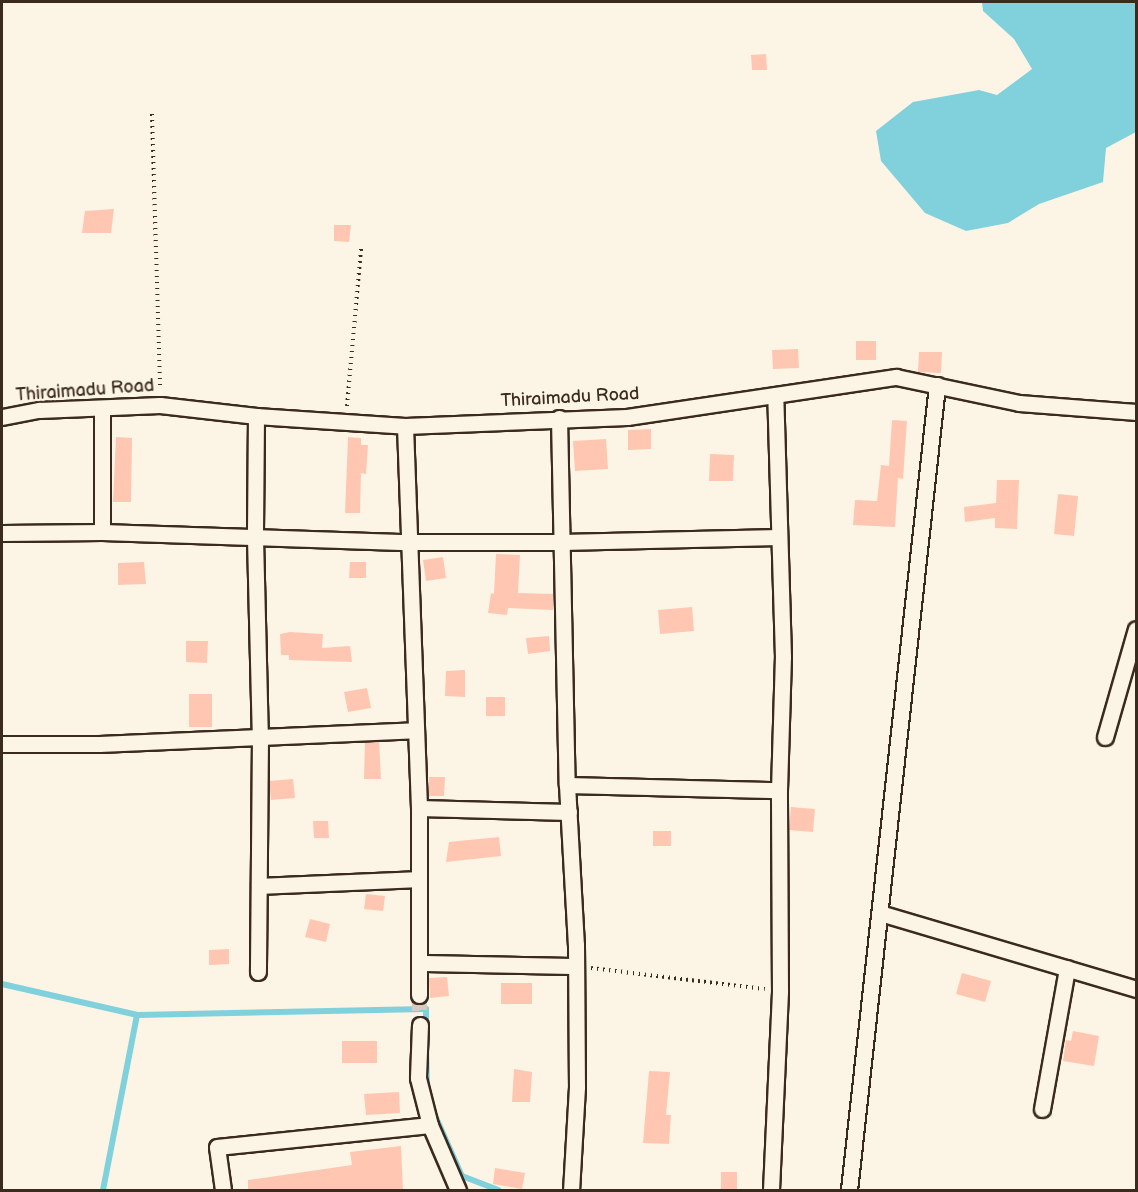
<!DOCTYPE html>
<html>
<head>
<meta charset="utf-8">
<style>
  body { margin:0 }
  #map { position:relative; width:1138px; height:1192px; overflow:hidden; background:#fcf5e5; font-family:"Balsamiq Sans",sans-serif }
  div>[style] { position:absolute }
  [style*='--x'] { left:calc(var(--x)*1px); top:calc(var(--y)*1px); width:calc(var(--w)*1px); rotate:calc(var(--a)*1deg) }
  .water>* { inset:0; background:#81d1dd }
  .stream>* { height:6px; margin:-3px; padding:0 3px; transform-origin:3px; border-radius:3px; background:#81d1dd }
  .building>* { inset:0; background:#ffc7b2 }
  .minor-tunnel>* { height:15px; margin-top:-7.5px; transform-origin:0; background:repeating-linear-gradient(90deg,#d5ccbd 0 15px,transparent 0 23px) }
  .path>* { height:4px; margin-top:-2px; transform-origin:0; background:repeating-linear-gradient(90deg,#3b2a1e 0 1.5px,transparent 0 6px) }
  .roads { filter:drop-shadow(2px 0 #3b2a1e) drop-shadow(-2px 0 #3b2a1e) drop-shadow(0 2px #3b2a1e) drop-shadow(0 -2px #3b2a1e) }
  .minor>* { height:15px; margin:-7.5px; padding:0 7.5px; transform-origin:7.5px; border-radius:7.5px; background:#fcf5e5 }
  span { translate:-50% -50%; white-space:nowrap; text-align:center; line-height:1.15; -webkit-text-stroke:4.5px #fcf5e5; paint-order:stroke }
  .street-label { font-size:18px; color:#3b2a1e }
  .frame { position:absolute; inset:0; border:3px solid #3b2a1e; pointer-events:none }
</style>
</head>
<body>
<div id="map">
  <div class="water">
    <i style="clip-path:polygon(982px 2px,1136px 2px,1136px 132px,1106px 148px,1103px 182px,1039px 204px,1008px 223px,966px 231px,925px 213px,881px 161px,876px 131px,913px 102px,979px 90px,997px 95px,1032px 69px,1014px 39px,983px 11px)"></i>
  </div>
  <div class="stream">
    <i style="--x:2;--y:984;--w:139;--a:12.9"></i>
    <i style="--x:137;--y:1015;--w:178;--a:101"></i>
    <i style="--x:137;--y:1015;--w:289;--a:-1.2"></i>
    <i style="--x:426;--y:1009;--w:18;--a:90"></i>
    <i style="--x:426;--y:1046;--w:41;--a:88.6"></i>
    <i style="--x:433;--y:1111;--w:71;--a:66"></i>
    <i style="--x:462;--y:1176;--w:39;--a:21"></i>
  </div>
  <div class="building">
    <i style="clip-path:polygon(766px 54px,767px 70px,752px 70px,751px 55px)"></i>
    <i style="clip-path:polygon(114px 209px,111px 233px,82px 233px,85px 211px)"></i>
    <i style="clip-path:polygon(334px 225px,351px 225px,349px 242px,334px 241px)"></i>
    <i style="clip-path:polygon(856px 341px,876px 341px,876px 360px,856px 360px)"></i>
    <i style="clip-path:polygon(798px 349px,799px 368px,773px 369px,772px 350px)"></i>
    <i style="clip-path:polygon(919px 352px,942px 352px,941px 373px,918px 372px)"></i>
    <i style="clip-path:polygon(892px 420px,907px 421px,903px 479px,898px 478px,895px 527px,853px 525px,855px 500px,877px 501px,881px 465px,889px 466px)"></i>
    <i style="clip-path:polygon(651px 429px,651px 449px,628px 450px,628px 430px)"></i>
    <i style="clip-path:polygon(116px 437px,132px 438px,131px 502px,113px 502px)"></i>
    <i style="clip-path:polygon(348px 437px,361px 438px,361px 445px,368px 445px,366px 474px,361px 473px,360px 513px,345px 513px)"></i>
    <i style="clip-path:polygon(606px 439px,608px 469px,575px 471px,573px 441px)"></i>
    <i style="clip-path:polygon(710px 454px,734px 455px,733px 481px,709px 481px)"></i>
    <i style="clip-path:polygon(997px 480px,1019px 480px,1017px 529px,995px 528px,995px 518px,965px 522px,964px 507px,996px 503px)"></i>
    <i style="clip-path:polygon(1058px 494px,1078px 496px,1074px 536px,1054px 534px)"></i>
    <i style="clip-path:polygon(496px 554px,520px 555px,518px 593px,553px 594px,553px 610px,508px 608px,507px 615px,488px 613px,491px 593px,494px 594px)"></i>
    <i style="clip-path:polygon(443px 557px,446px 578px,426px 581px,423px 560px)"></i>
    <i style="clip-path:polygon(144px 562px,146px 584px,118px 585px,118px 563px)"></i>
    <i style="clip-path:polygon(350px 562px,366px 562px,366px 578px,349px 578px)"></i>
    <i style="clip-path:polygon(692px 607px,694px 631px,660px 634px,658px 610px)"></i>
    <i style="clip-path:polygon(290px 632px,323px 634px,322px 648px,350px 646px,352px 662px,289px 660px,289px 655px,281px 655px,280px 634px)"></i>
    <i style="clip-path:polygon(549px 636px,550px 651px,528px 654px,526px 638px)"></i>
    <i style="clip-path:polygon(186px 641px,208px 641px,207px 663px,186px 662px)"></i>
    <i style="clip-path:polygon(465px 670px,465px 697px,445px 696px,446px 671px)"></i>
    <i style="clip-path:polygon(367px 688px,371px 708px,348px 712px,344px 692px)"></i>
    <i style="clip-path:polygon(189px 694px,212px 694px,212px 727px,189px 727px)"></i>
    <i style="clip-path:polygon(486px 697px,505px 697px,505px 716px,486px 716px)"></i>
    <i style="clip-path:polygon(379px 741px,381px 779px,364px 779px,365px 742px)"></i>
    <i style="clip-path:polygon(429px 777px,445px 777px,444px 796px,429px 796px)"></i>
    <i style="clip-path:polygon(293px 779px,295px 798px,271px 800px,269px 781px)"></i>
    <i style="clip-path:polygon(791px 807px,815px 809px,813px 832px,789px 830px)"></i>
    <i style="clip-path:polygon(313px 821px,328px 821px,329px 838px,314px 838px)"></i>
    <i style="clip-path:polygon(653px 831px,671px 831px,671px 846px,653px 846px)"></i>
    <i style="clip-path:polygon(499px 837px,501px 856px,446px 862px,449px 842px)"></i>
    <i style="clip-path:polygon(366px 894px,385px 896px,383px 911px,364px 909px)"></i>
    <i style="clip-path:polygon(310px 919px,330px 924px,326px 942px,305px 937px)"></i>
    <i style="clip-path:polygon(229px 949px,229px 964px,209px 965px,209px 950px)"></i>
    <i style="clip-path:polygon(962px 973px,991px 981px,985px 1002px,956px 994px)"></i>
    <i style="clip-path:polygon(447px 977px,449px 996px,430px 998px,429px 978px)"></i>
    <i style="clip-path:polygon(501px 983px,532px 983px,532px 1004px,501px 1004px)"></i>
    <i style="clip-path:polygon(1073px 1031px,1099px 1036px,1094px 1066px,1063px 1061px,1066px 1040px,1071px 1041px)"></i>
    <i style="clip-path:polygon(342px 1041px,377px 1041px,377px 1063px,342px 1063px)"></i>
    <i style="clip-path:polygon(514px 1069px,532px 1072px,530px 1102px,512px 1102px)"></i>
    <i style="clip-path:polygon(649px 1071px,670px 1072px,666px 1115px,671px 1115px,669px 1144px,643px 1143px)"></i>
    <i style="clip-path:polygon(399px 1092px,400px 1113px,366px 1115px,364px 1094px)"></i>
    <i style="clip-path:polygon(401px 1146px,403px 1191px,248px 1191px,248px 1180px,352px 1165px,350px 1152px)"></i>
    <i style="clip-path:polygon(495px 1168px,525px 1173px,522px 1189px,493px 1184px)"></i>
    <i style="clip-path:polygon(721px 1172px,737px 1172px,737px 1191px,721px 1191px)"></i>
  </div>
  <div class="minor-tunnel">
    <i style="--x:419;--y:995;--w:30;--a:88"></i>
  </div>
  <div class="path">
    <i style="--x:152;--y:114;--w:275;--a:88.3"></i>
    <i style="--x:347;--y:406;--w:159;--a:-84.9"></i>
    <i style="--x:591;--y:968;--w:175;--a:6.9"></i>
  </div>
  <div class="roads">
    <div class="minor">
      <i style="--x:102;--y:408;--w:124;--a:90"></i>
      <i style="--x:256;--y:416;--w:122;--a:90.5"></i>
      <i style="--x:255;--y:538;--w:199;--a:88.6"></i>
      <i style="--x:260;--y:737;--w:235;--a:90.5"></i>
      <i style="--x:2;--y:417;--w:38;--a:-11"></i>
      <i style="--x:39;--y:410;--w:121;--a:-2.4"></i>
      <i style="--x:160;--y:405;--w:97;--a:6.5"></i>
      <i style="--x:256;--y:416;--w:149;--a:3.8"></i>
      <i style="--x:405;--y:426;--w:222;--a:-2.3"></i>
      <i style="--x:627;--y:417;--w:272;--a:-8.5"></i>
      <i style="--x:896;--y:377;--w:126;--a:11.9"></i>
      <i style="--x:1019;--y:403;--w:117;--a:4.4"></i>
      <i style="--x:559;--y:418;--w:367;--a:88.8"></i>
      <i style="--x:567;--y:785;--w:160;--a:86.8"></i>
      <i style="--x:576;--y:945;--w:142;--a:89.6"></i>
      <i style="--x:577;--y:1087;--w:103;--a:93.3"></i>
      <i style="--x:405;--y:426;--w:382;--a:87.9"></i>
      <i style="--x:419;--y:808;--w:187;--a:90"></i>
      <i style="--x:2;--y:533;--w:100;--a:-0.6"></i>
      <i style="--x:102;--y:532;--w:306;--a:1.9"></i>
      <i style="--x:408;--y:542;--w:153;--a:0"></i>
      <i style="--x:561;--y:542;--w:218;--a:-1.3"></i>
      <i style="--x:1105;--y:737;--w:112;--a:-74"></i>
      <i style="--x:2;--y:744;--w:97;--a:0"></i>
      <i style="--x:99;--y:744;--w:316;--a:-2.5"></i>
      <i style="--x:567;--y:785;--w:212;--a:1.4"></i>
      <i style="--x:779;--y:790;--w:133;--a:-88.3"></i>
      <i style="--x:783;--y:657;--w:262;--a:-91.7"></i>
      <i style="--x:419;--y:808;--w:150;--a:1.5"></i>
      <i style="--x:259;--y:886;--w:160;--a:-2.5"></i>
      <i style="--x:880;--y:913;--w:267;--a:16.5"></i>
      <i style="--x:420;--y:963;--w:156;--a:1.1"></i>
      <i style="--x:420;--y:1025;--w:53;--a:92.2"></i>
      <i style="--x:418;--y:1078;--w:49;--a:75.7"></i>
      <i style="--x:430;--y:1125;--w:71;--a:66.7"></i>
      <i style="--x:1042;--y:1109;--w:143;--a:-79.9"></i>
      <i style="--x:223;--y:1190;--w:43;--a:-97.9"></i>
      <i style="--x:217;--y:1147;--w:214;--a:-5.9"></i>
      <i style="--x:771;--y:1190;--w:199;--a:-87.4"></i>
      <i style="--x:780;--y:991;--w:201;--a:-90.3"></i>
      <i style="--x:849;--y:1190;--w:810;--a:-83.76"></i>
    </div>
  </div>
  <div class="street-label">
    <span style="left:85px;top:391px;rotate:-4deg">Thiraimadu Road</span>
    <span style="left:570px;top:398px;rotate:-3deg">Thiraimadu Road</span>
  </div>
  <div class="frame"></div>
</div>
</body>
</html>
